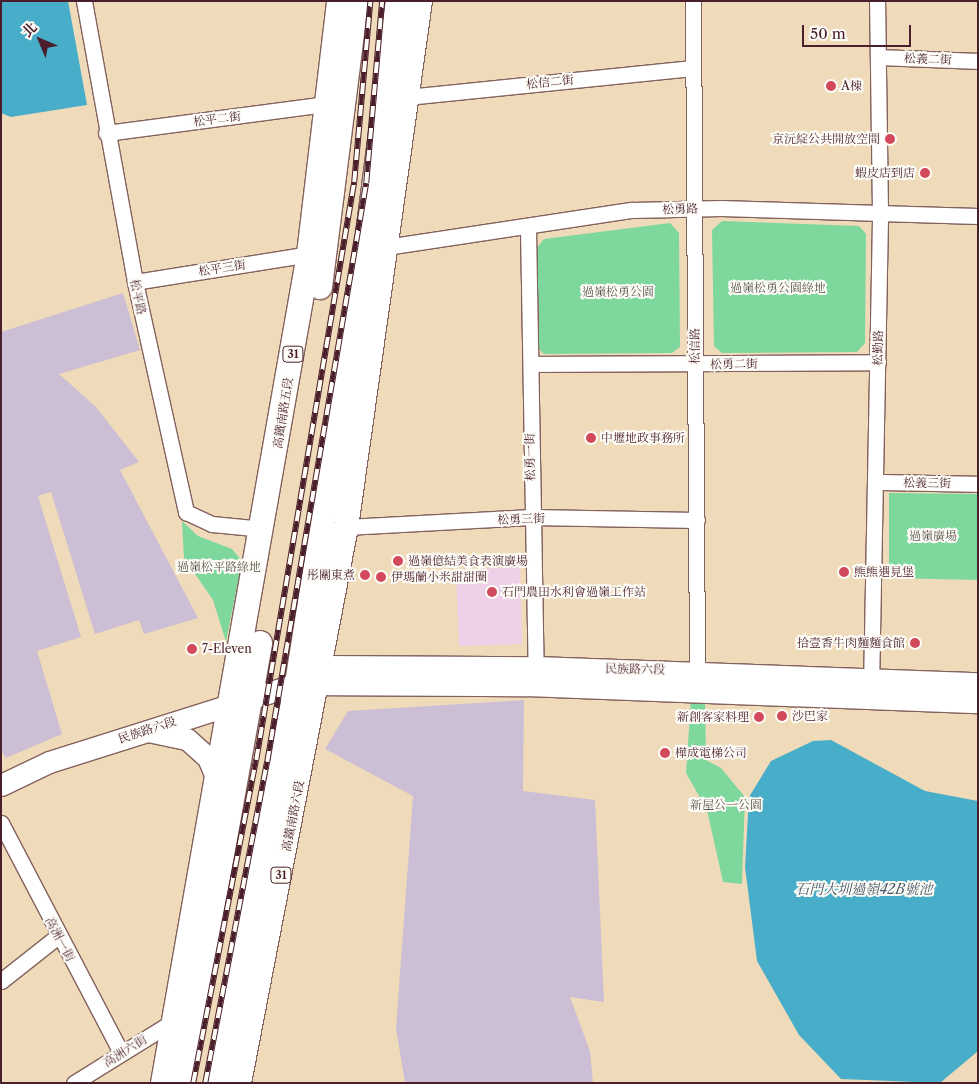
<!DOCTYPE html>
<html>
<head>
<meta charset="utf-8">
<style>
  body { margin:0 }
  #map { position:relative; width:979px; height:1084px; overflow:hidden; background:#efdbb9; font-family:"Libre Caslon Text","Noto Serif TC",serif }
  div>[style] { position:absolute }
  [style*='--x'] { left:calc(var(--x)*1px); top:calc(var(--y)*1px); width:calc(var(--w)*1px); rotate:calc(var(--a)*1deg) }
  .built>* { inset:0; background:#eed0e8 }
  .industrial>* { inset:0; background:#ccbed4 }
  .green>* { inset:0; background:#7ed89e }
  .water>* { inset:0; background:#48adc8 }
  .roads { filter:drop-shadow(1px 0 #84615d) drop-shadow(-1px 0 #84615d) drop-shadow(0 1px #84615d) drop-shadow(0 -1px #84615d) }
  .minor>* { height:15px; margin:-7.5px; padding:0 7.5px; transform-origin:7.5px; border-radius:7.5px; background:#fff }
  .secondary>* { height:21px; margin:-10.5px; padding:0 10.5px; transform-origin:10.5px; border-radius:10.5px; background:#fff }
  .primary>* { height:24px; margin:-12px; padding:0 12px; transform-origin:12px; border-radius:12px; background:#fff }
  .rail>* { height:5.5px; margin-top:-2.75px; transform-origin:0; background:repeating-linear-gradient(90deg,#fdfcf7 0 11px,#4a1f2b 0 22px); box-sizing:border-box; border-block:1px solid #4a1f2b }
  .dots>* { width:14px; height:14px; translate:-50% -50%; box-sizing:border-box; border:2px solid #fdfcf7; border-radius:50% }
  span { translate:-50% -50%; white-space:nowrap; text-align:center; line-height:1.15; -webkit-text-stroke:4px #fdfcf7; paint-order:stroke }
  .shield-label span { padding:1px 4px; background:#fdfcf7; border:1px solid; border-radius:4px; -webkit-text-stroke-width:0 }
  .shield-label { font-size:11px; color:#4a1f2b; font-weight:700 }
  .street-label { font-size:12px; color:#4a1f2b }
  .poi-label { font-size:12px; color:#4a1f2b }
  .left { translate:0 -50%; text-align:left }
  .right { translate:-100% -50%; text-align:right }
  .park-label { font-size:12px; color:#5a564e }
  .water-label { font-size:14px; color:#49586a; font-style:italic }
  .frame { position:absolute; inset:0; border:2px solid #4a1f2b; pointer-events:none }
  .north { position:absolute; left:15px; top:15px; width:50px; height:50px; -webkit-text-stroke:4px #fdfcf7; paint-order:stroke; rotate:315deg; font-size:14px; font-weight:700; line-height:20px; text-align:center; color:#4a1f2b }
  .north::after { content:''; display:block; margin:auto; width:18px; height:22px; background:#4a1f2b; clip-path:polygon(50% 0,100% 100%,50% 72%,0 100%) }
  .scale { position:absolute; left:802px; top:25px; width:109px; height:22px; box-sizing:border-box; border:2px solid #4a1f2b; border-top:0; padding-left:6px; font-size:15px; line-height:18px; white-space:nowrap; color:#4a1f2b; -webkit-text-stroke:4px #fdfcf7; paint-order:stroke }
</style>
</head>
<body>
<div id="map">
  <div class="built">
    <i style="clip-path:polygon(520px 567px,522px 644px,459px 646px,456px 570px)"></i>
  </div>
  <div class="industrial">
    <i style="clip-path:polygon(123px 293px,140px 350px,59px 374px,96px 407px,139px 462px,120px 470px,198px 618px,144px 634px,139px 620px,95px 634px,51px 492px,38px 496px,81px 637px,37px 651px,62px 734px,6px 758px,1px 750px,1px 332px)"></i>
    <i style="clip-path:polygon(524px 700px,523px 791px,595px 800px,604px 1002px,570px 997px,590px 1051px,593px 1083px,405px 1083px,396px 1028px,413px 796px,325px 749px,348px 711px)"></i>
  </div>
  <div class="green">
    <i style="clip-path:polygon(722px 221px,859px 226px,866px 234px,865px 343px,857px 352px,722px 353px,714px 346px,712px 230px)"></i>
    <i style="clip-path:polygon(670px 223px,679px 233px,680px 347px,672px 353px,544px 354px,537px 347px,536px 249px,544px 239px)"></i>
    <i style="clip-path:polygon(889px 493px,978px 494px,978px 580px,889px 578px)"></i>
    <i style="clip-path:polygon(182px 521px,198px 536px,232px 549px,242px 561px,226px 642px,213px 600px,184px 558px)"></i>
    <i style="clip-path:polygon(691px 699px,705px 700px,706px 760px,721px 768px,745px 797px,742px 884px,723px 882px,707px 810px,686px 773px)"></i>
  </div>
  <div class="water">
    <i style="clip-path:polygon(1px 1px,68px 1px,87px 105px,11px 117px,1px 113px)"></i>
    <i style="clip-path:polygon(831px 740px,925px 791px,978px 801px,978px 1051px,940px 1083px,841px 1079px,799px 1035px,757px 961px,745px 867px,749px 797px,771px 761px,813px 741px)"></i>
  </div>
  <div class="roads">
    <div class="minor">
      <i style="--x:84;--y:1;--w:286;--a:79.7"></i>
      <i style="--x:135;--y:282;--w:236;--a:77.5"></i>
      <i style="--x:186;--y:512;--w:29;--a:25"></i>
      <i style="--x:212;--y:524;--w:52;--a:5.5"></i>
      <i style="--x:693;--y:1;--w:680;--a:89.66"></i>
      <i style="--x:879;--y:57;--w:99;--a:2.3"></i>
      <i style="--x:407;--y:97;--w:287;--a:-5.8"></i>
      <i style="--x:106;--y:133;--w:223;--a:-7.5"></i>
      <i style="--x:528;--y:228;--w:449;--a:89"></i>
      <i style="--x:386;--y:247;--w:249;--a:-8.6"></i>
      <i style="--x:632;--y:210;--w:89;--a:-1.3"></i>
      <i style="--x:721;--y:208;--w:257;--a:1.8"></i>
      <i style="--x:135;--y:282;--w:176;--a:-9.1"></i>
      <i style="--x:531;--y:364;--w:347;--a:-0.3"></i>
      <i style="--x:876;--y:482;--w:102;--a:1.1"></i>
      <i style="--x:346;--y:527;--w:185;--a:-3.1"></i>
      <i style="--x:531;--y:517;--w:166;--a:1"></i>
      <i style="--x:871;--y:687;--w:476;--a:-88.9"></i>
      <i style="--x:880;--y:211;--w:210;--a:-90.8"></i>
      <i style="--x:1;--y:823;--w:259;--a:62.4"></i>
      <i style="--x:1;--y:981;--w:73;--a:-38.3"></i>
      <i style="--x:74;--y:1083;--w:121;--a:-31.9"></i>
    </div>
    <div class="secondary">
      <i style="--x:307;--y:676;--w:17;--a:-36"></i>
      <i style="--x:321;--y:666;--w:215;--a:0.3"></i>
      <i style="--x:536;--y:667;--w:442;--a:2.1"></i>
      <i style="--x:148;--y:731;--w:40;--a:12"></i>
      <i style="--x:187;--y:739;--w:28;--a:42"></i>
      <i style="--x:208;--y:758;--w:23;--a:67"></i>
      <i style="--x:1;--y:785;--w:53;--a:-25.6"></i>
      <i style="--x:49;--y:762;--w:260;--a:-17.5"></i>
      <i style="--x:297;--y:684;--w:229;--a:0.3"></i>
      <i style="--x:526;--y:685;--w:452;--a:2.2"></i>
    </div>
    <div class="primary">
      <i style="--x:320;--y:287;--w:288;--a:-82.8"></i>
      <i style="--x:163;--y:1083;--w:842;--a:-80.01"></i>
      <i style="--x:309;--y:254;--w:255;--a:-83.2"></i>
      <i style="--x:181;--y:1083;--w:447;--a:-79.8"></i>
      <i style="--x:217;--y:1083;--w:407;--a:-78.7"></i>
      <i style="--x:297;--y:684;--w:456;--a:-81"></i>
      <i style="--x:368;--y:234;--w:235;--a:-82.7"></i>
      <i style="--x:239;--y:1083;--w:566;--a:-79.11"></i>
      <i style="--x:346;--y:527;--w:531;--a:-81.99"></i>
    </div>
  </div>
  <div class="rail">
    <i style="--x:193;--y:1083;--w:329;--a:-79"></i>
    <i style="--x:256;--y:760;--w:586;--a:-80.38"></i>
    <i style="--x:354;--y:182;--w:182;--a:-84.9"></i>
    <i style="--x:205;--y:1083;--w:327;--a:-79.1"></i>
    <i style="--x:267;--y:762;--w:587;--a:-80.3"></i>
    <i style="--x:366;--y:183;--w:183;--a:-85"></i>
  </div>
  <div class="dots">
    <i style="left:831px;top:86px;background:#d1495b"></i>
    <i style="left:890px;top:139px;background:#d1495b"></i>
    <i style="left:925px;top:173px;background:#d1495b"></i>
    <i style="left:591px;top:438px;background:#d1495b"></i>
    <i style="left:398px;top:561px;background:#d1495b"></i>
    <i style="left:844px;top:572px;background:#d1495b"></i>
    <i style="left:365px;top:575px;background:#d1495b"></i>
    <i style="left:381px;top:577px;background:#d1495b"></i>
    <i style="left:492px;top:592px;background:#d1495b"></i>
    <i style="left:915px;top:643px;background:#d1495b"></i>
    <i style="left:192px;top:649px;background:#d1495b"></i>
    <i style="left:782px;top:716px;background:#d1495b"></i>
    <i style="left:759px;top:717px;background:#d1495b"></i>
    <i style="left:665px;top:753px;background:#d1495b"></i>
  </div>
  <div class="shield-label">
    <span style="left:293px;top:354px">31</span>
    <span style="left:281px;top:875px">31</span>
  </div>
  <div class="street-label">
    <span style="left:928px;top:59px;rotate:2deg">松義二街</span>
    <span style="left:550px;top:82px;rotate:-6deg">松信二街</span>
    <span style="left:217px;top:119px;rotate:-7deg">松平二街</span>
    <span style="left:680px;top:209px;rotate:-2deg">松勇路</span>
    <span style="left:222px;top:268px;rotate:-9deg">松平三街</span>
    <span style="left:138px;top:297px;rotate:78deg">松平路</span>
    <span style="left:695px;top:346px;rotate:-90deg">松信路</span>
    <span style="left:878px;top:348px;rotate:-89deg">松勤路</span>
    <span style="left:734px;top:364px;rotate:-1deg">松勇二街</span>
    <span style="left:283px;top:413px;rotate:-81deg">高鐵南路五段</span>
    <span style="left:530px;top:457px;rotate:-91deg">松勇一街</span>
    <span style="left:927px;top:483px;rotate:1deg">松義三街</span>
    <span style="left:521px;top:519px;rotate:-2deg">松勇三街</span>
    <span style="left:635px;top:669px;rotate:1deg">民族路六段</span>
    <span style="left:147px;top:730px;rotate:-18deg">民族路六段</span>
    <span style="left:293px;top:816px;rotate:-79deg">高鐵南路六段</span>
    <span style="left:60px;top:939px;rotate:62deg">高洲一街</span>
    <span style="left:125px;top:1051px;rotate:-32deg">高洲六街</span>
  </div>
  <div class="poi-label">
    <span class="left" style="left:841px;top:86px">A棟</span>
    <span class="right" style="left:880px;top:139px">京沅綻公共開放空間</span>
    <span class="right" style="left:915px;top:173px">蝦皮店到店</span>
    <span class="left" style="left:601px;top:438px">中壢地政事務所</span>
    <span class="left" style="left:408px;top:561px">過嶺億結美食表演廣場</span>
    <span class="left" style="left:854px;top:572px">熊熊遇見堡</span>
    <span class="right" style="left:355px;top:575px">彤關東煮</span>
    <span class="left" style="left:391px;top:577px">伊瑪蘭小米甜甜圈</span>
    <span class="left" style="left:502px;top:592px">石門農田水利會過嶺工作站</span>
    <span class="right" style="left:905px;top:643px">拾壹香牛肉麵麵食館</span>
    <span class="left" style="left:202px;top:649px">7-Eleven</span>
    <span class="left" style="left:792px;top:716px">沙巴家</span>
    <span class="right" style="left:749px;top:717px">新創客家料理</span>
    <span class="left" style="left:675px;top:753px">樺成電梯公司</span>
  </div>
  <div class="park-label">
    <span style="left:778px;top:288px">過嶺松勇公園綠地</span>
    <span style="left:618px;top:292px">過嶺松勇公園</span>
    <span style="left:933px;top:536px">過嶺廣場</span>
    <span style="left:219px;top:567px">過嶺松平路綠地</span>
    <span style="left:726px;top:805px">新屋公一公園</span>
  </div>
  <div class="water-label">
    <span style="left:864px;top:889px">石門大圳過嶺42B號池</span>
  </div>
  <div class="frame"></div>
  <div class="north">北</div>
  <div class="scale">50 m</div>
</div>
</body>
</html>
